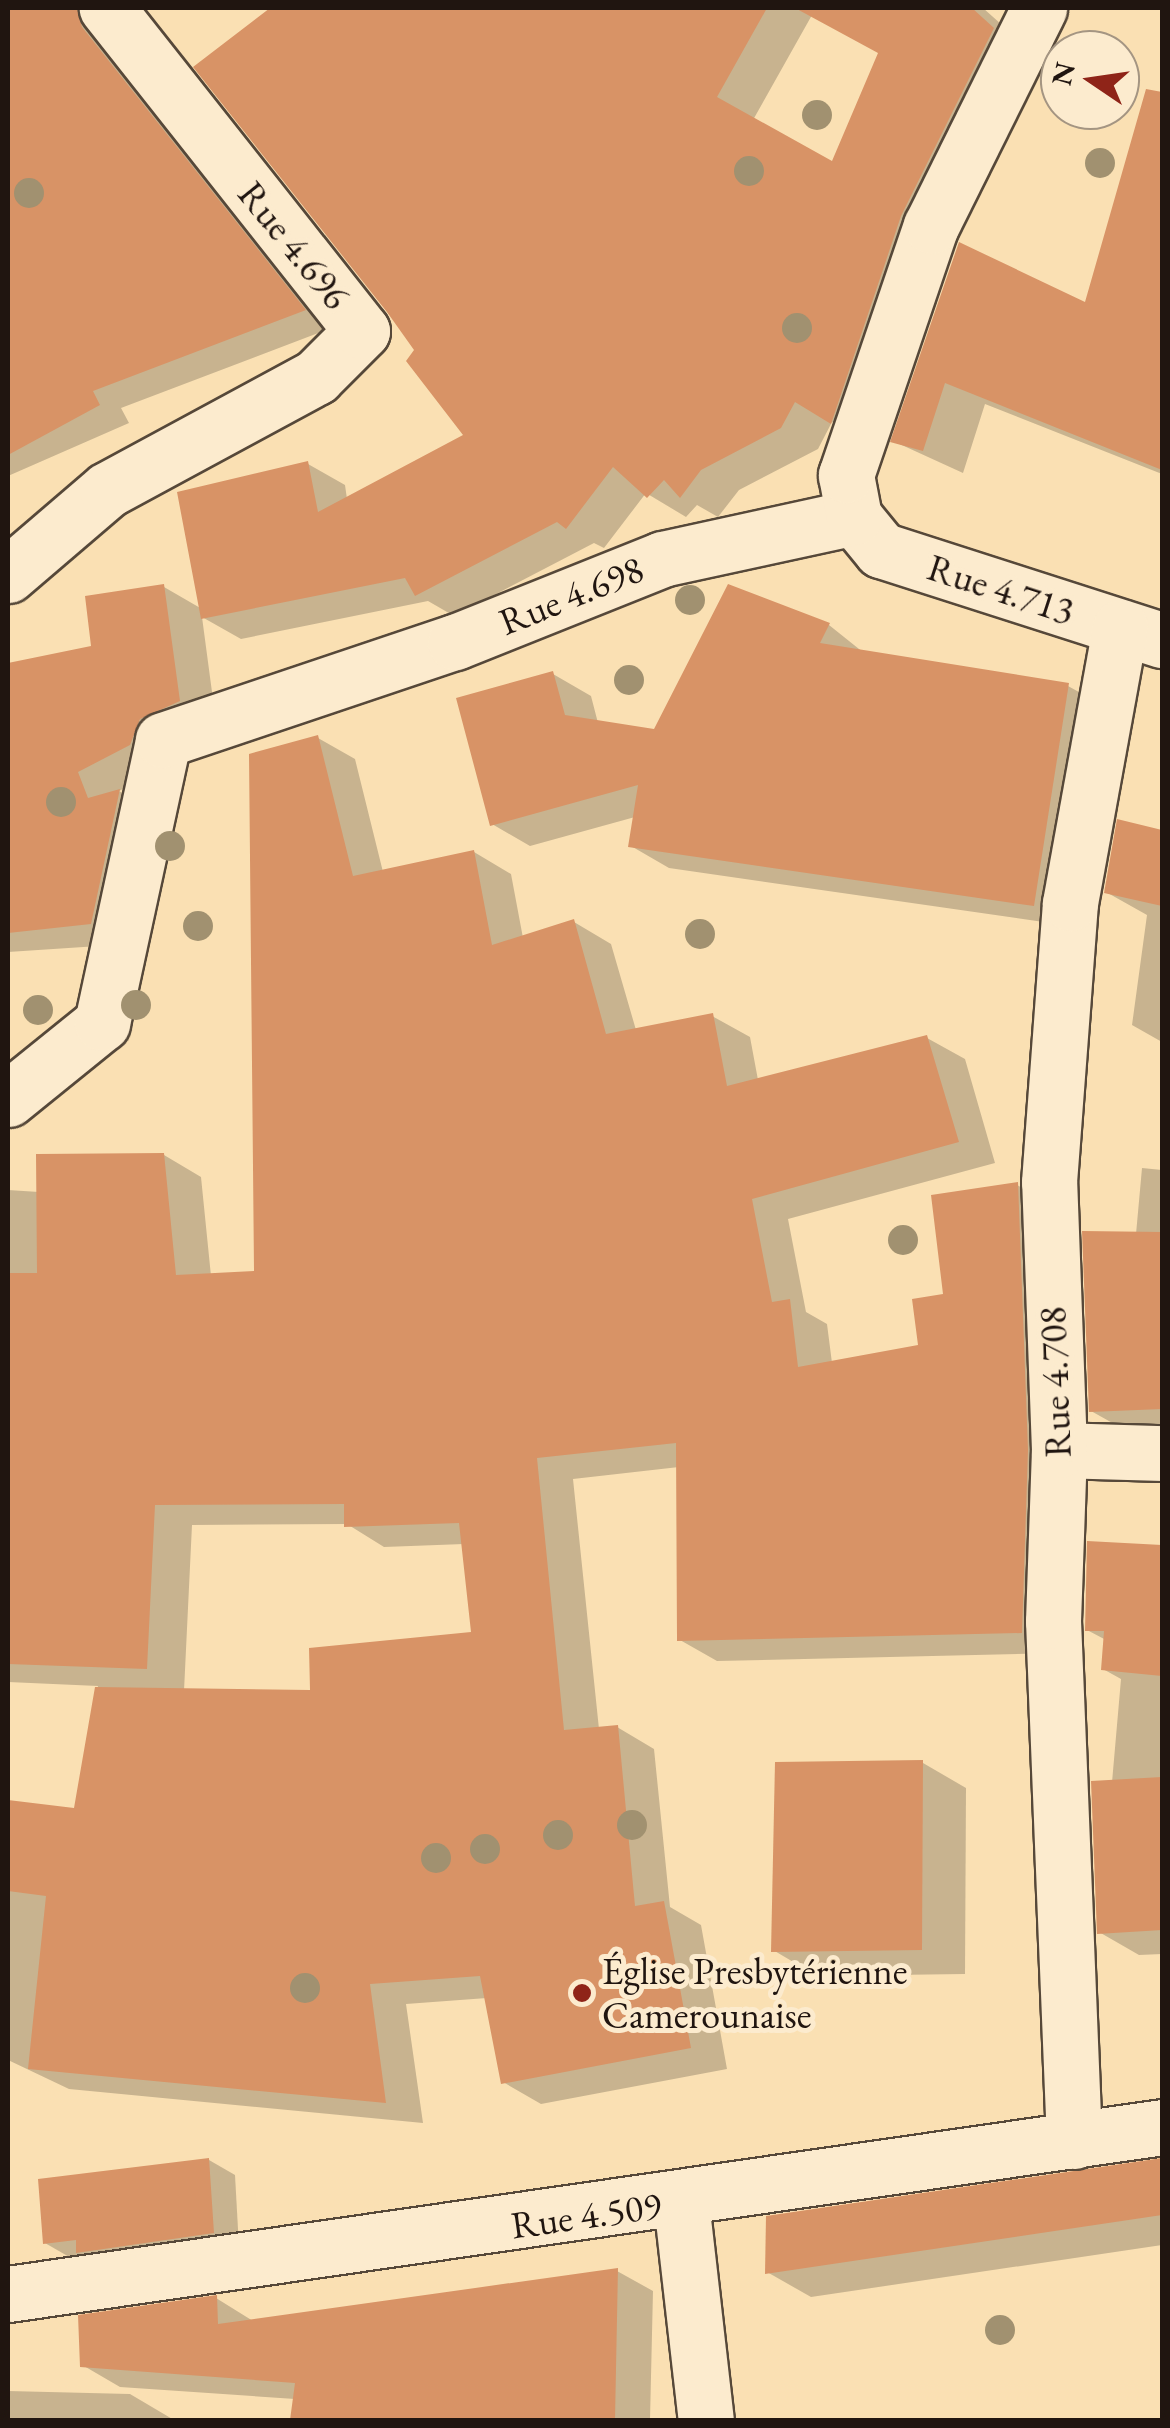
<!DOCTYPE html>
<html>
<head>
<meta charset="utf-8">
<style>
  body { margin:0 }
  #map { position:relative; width:1170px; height:2428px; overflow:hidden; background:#fae0b3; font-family:"EB Garamond",serif }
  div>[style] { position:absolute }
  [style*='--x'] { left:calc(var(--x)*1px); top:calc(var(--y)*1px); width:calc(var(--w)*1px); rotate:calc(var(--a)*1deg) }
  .shadow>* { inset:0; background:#0003 }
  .building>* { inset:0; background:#d89366 }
  .roads { filter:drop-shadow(2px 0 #564839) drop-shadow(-2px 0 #564839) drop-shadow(0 2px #564839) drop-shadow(0 -2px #564839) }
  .minor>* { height:55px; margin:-27.5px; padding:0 27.5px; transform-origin:27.5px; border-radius:27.5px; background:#fcebce }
  .trees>* { width:30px; height:30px; margin:-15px; border-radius:50%; background:#a19170 }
  .dots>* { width:28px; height:28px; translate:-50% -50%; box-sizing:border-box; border:5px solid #fcebce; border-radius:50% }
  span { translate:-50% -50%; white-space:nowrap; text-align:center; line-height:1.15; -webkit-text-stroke:10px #fcebce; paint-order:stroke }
  .street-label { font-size:38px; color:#201510 }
  .poi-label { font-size:38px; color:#201510 }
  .left { translate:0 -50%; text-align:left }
  .frame { position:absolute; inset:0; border:10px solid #201510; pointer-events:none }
  .north { position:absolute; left:1040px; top:30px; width:100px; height:100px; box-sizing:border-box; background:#fcebce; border:2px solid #a49582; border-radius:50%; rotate:283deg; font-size:28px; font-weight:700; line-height:40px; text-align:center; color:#201510 }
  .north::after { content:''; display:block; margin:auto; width:35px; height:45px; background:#8f2418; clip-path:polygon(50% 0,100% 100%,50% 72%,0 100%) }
</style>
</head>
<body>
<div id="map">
  <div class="shadow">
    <i style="clip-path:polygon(8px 8px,86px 8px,334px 327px,121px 408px,129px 423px,8px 476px)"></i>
    <i style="clip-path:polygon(evenodd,274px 8px,983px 8px,1030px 50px,868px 442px,832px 422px,818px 449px,739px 490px,718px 517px,697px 505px,686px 517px,646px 493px,604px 548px,594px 543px,454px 616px,428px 601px,241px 639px,202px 617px,216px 722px,167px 766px,119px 791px,157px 813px,129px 944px,8px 952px,8px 665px,93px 648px,164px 587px,202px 609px,308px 464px,345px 485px,347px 499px,467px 435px,417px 350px,197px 67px,274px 8px,812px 15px,881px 53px,833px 165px,753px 120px,812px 15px)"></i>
    <i style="clip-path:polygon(1134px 139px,1162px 153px,1162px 474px,985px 404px,963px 473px,893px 441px,960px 245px,1086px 305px)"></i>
    <i style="clip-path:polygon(729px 587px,829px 625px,864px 653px,1068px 686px,1106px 707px,1071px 926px,669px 868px,631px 846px,635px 817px,530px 846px,492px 824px,553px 674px,591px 696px,598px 723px,655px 732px)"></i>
    <i style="clip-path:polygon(evenodd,318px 738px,355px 759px,383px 872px,474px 852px,511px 874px,523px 938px,574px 922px,611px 944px,636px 1030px,712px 1016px,750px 1037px,758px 1080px,927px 1038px,965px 1059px,995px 1163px,788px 1219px,806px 1312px,827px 1324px,832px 1363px,921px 1347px,1017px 1185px,1055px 1206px,1059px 1653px,717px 1661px,680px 1640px,679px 1467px,573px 1479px,599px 1729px,617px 1727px,654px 1749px,670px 1907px,701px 1925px,727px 2069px,541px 2104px,503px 2082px,487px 1998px,406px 2004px,423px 2123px,69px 2089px,8px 2060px,8px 1803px,77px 1811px,98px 1686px,8px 1682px,8px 1190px,39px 1192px,164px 1155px,201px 1177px,211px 1276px,256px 1274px,318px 738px,347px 1524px,384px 1547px,464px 1544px,474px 1635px,313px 1692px,184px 1691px,192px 1525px,347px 1524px)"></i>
    <i style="clip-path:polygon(1119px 822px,1162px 832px,1162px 1042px,1132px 1025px,1147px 915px,1106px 892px)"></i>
    <i style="clip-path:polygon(1142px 1168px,1162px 1170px,1162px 1434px,1134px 1435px,1091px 1411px,1136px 1234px)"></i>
    <i style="clip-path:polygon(1090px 1544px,1162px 1548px,1162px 1954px,1139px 1955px,1099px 1932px,1121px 1679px,1103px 1669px,1106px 1640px,1087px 1630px)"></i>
    <i style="clip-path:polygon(923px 1763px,966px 1788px,965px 1974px,817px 1976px,773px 1950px)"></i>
    <i style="clip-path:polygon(209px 2160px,235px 2175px,239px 2247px,71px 2258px,45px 2243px)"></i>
    <i style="clip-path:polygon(1162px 2161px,1162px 2245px,811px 2297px,767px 2272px,768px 2218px)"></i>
    <i style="clip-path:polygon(617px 2271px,653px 2291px,650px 2420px,293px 2420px,295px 2399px,120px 2387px,84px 2366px,216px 2298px,253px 2321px)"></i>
    <i style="clip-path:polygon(8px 2391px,130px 2394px,174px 2420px,8px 2420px)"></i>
  </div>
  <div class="building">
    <i style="clip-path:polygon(8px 8px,77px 8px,82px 27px,306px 310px,93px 391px,100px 405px,8px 455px)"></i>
    <i style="clip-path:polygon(270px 8px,767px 8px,717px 97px,832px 161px,878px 53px,795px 8px,972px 8px,994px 28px,901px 216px,831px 424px,795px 402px,781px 428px,701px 470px,680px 498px,664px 480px,647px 498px,613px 467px,566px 529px,557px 522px,415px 596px,405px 578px,201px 619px,177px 492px,308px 461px,318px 512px,463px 435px,406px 361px,414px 350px,387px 312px,193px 67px)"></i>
    <i style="clip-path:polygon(1146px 89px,1162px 92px,1162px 470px,945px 383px,923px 451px,890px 442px,959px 242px,1085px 302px)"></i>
    <i style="clip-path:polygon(164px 584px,180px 701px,140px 719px,130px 745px,78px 772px,88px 798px,120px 789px,91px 924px,8px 933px,8px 663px,91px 646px,85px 596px)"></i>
    <i style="clip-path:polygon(728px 584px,830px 623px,820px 643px,1069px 683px,1034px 906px,628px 847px,638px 785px,490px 826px,456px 698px,553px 671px,565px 715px,654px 729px)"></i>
    <i style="clip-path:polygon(318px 735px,353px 876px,474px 850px,492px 945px,574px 919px,606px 1034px,713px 1013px,727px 1086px,927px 1035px,959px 1142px,752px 1199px,772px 1302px,790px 1299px,798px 1367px,918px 1345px,912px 1299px,943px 1294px,931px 1195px,1018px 1182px,1028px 1450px,1022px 1633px,677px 1641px,676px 1443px,537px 1458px,564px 1730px,618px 1725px,635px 1906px,664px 1901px,691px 2048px,501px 2084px,480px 1976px,370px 1984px,386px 2103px,28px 2069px,46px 1896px,8px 1891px,8px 1800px,74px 1808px,95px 1687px,310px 1690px,309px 1648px,471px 1632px,459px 1523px,344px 1527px,344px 1504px,155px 1505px,147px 1669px,8px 1664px,8px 1273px,37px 1273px,36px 1154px,164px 1153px,176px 1275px,254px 1271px,249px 754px)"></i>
    <i style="clip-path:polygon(1117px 819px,1162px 830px,1162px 906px,1104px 893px)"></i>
    <i style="clip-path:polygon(1082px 1231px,1162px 1232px,1162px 1409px,1089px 1412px)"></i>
    <i style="clip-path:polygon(1087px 1541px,1162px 1545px,1162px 1676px,1101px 1670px,1104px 1631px,1085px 1631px)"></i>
    <i style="clip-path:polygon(923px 1760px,922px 1950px,771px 1952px,775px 1762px)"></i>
    <i style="clip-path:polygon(1162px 1777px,1162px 1930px,1097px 1934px,1091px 1781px)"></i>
    <i style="clip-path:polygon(209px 2158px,214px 2233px,76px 2253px,76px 2240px,43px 2244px,38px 2179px)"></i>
    <i style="clip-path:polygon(1162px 2158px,1162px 2215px,765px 2274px,766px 2216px)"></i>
    <i style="clip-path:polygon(618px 2268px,615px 2420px,290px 2420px,295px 2383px,80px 2367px,78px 2315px,217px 2295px,218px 2324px)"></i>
  </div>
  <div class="roads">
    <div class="minor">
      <i style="--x:854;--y:517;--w:43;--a:50.7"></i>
      <i style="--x:881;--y:550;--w:295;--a:17.8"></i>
      <i style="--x:8;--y:575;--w:130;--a:-40.6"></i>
      <i style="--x:107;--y:490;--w:238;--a:-28.4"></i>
      <i style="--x:316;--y:377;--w:65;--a:-45"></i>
      <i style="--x:362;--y:331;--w:412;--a:-128.3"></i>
      <i style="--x:8;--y:1099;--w:121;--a:-39"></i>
      <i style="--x:102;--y:1023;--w:289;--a:-77.8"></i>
      <i style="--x:163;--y:740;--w:308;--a:-18.6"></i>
      <i style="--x:455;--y:642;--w:223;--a:-21.8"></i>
      <i style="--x:662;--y:559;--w:197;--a:-12.3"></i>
      <i style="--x:854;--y:517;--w:43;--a:-100.8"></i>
      <i style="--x:846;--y:475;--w:263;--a:-71.2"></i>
      <i style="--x:931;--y:226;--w:243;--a:-63.6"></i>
      <i style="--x:1059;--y:1450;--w:103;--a:1.7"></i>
      <i style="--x:1074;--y:2141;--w:520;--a:-92.31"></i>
      <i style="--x:1053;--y:1621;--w:171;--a:-88"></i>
      <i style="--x:1059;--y:1450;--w:268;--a:-92.1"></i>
      <i style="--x:1049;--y:1182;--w:280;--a:-85.7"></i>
      <i style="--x:1070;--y:903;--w:280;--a:-79.7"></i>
      <i style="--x:681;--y:2202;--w:219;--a:83.5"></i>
      <i style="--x:8;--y:2294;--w:1166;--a:-8.23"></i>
    </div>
  </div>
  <div class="trees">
    <i style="left:817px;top:115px"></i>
    <i style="left:1100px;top:163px"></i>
    <i style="left:749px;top:171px"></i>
    <i style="left:29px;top:193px"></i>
    <i style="left:797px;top:328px"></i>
    <i style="left:690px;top:600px"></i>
    <i style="left:629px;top:680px"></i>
    <i style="left:61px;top:802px"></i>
    <i style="left:170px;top:846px"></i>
    <i style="left:198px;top:926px"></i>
    <i style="left:700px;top:934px"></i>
    <i style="left:136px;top:1005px"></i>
    <i style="left:38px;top:1010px"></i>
    <i style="left:903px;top:1240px"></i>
    <i style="left:632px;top:1825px"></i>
    <i style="left:558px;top:1835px"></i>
    <i style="left:485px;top:1849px"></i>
    <i style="left:436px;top:1858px"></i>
    <i style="left:305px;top:1988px"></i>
    <i style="left:1000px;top:2330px"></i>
  </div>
  <div class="dots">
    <i style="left:582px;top:1993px;background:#8f2418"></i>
  </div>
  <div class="street-label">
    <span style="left:294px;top:245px;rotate:51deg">Rue 4.696</span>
    <span style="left:1001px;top:589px;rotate:18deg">Rue 4.713</span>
    <span style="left:571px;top:595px;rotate:-22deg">Rue 4.698</span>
    <span style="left:1055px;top:1382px;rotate:-92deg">Rue 4.708</span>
    <span style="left:586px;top:2215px;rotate:-8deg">Rue 4.509</span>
  </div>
  <div class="poi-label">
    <span class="left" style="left:602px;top:1993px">Église Presbytérienne<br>Camerounaise</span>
  </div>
  <div class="frame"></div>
  <div class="north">N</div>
</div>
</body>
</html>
